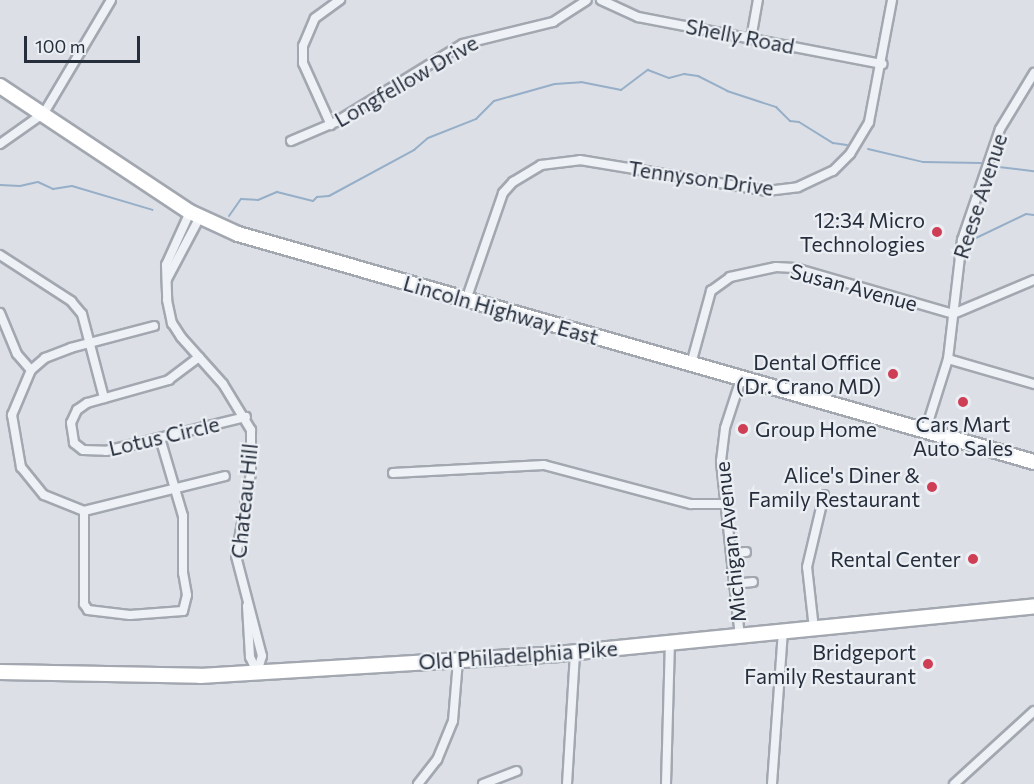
<!DOCTYPE html>
<html>
<head>
<meta charset="utf-8">
<style>
  body { margin:0 }
  #map { position:relative; width:1034px; height:784px; overflow:hidden; background:#dce0e6; font-family:Commissioner,sans-serif }
  div>[style] { position:absolute }
  [style*='--x'] { left:calc(var(--x)*1px); top:calc(var(--y)*1px); width:calc(var(--w)*1px); rotate:calc(var(--a)*1deg) }
  .stream>* { height:2px; margin:-1px; padding:0 1px; transform-origin:1px; border-radius:1px; background:#96aec7 }
  .roads { filter:drop-shadow(2px 0 #a2a7b0) drop-shadow(-2px 0 #a2a7b0) drop-shadow(0 2px #a2a7b0) drop-shadow(0 -2px #a2a7b0) }
  .street>* { height:8px; margin:-4px; padding:0 4px; transform-origin:4px; border-radius:4px; background:#eef1f5 }
  .primary>* { height:14px; margin:-7px; padding:0 7px; transform-origin:7px; border-radius:7px; background:#fff }
  .dots>* { width:16px; height:16px; translate:-50% -50%; box-sizing:border-box; border:3px solid #ebeff4; border-radius:50% }
  span { translate:-50% -50%; white-space:nowrap; text-align:center; line-height:1.15; -webkit-text-stroke:4.5px #ebeff4; paint-order:stroke }
  .street-label { font-size:21px; color:#262e3c }
  .poi-label { font-size:21px; color:#262e3c }
  .right { translate:-100% -50%; text-align:right }
  .left { translate:0 -50%; text-align:left }
  .scale { position:absolute; left:24px; top:36px; width:116px; height:27px; box-sizing:border-box; border:3px solid #262e3c; border-top:0; padding-left:8px; font-size:18px; line-height:21px; white-space:nowrap; color:#262e3c; -webkit-text-stroke:4px #ebeff4; paint-order:stroke }
</style>
</head>
<body>
<div id="map">
  <div class="stream">
    <i style="--x:868;--y:149;--w:57;--a:13.3"></i>
    <i style="--x:923;--y:162;--w:58;--a:1"></i>
    <i style="--x:999;--y:167;--w:35;--a:7"></i>
    <i style="--x:0;--y:185;--w:20;--a:3"></i>
    <i style="--x:20;--y:186;--w:18;--a:-13"></i>
    <i style="--x:38;--y:182;--w:17;--a:25"></i>
    <i style="--x:53;--y:189;--w:19;--a:-9"></i>
    <i style="--x:72;--y:186;--w:84;--a:16.5"></i>
    <i style="--x:229;--y:216;--w:21;--a:-55"></i>
    <i style="--x:241;--y:199;--w:17;--a:3"></i>
    <i style="--x:258;--y:200;--w:21;--a:-23"></i>
    <i style="--x:277;--y:192;--w:37;--a:14"></i>
    <i style="--x:313;--y:201;--w:6;--a:-45"></i>
    <i style="--x:317;--y:197;--w:12;--a:-5"></i>
    <i style="--x:329;--y:196;--w:97;--a:-28.4"></i>
    <i style="--x:414;--y:150;--w:18;--a:-41"></i>
    <i style="--x:428;--y:138;--w:52;--a:-21.6"></i>
    <i style="--x:476;--y:119;--w:25;--a:-45"></i>
    <i style="--x:494;--y:101;--w:63;--a:-15.6"></i>
    <i style="--x:555;--y:84;--w:26;--a:-4"></i>
    <i style="--x:581;--y:82;--w:41;--a:11.3"></i>
    <i style="--x:621;--y:90;--w:34;--a:-37"></i>
    <i style="--x:648;--y:70;--w:22;--a:21"></i>
    <i style="--x:669;--y:78;--w:16;--a:-15"></i>
    <i style="--x:684;--y:74;--w:14;--a:8"></i>
    <i style="--x:698;--y:76;--w:33;--a:27"></i>
    <i style="--x:727;--y:91;--w:52;--a:18.1"></i>
    <i style="--x:776;--y:107;--w:20;--a:45"></i>
    <i style="--x:790;--y:121;--w:9;--a:6"></i>
    <i style="--x:799;--y:122;--w:40;--a:32"></i>
    <i style="--x:833;--y:143;--w:14;--a:8"></i>
    <i style="--x:967;--y:248;--w:13;--a:-48"></i>
    <i style="--x:976;--y:238;--w:55;--a:-25.6"></i>
    <i style="--x:1026;--y:214;--w:8;--a:7"></i>
  </div>
  <div class="roads">
    <div class="street">
      <i style="--x:601;--y:0;--w:41;--a:24.7"></i>
      <i style="--x:638;--y:17;--w:249;--a:10.9"></i>
      <i style="--x:751;--y:39;--w:40;--a:-80"></i>
      <i style="--x:331;--y:125;--w:68;--a:-114.3"></i>
      <i style="--x:303;--y:63;--w:17;--a:-90"></i>
      <i style="--x:303;--y:46;--w:30;--a:-67"></i>
      <i style="--x:315;--y:18;--w:31;--a:-36"></i>
      <i style="--x:291;--y:141;--w:49;--a:-22.9"></i>
      <i style="--x:336;--y:122;--w:149;--a:-31.6"></i>
      <i style="--x:463;--y:44;--w:93;--a:-13.7"></i>
      <i style="--x:553;--y:22;--w:40;--a:-32.9"></i>
      <i style="--x:0;--y:144;--w:54;--a:-35.2"></i>
      <i style="--x:44;--y:113;--w:131;--a:-59.3"></i>
      <i style="--x:190;--y:212;--w:58;--a:114.4"></i>
      <i style="--x:166;--y:265;--w:35;--a:88"></i>
      <i style="--x:167;--y:300;--w:24;--a:78"></i>
      <i style="--x:172;--y:323;--w:17;--a:57"></i>
      <i style="--x:181;--y:337;--w:63;--a:48.2"></i>
      <i style="--x:223;--y:384;--w:54;--a:58.7"></i>
      <i style="--x:251;--y:430;--w:43;--a:90"></i>
      <i style="--x:251;--y:473;--w:84;--a:100.2"></i>
      <i style="--x:236;--y:556;--w:103;--a:75.4"></i>
      <i style="--x:262;--y:656;--w:17;--a:107"></i>
      <i style="--x:0;--y:255;--w:85;--a:32.9"></i>
      <i style="--x:71;--y:301;--w:17;--a:50"></i>
      <i style="--x:82;--y:314;--w:87;--a:75.3"></i>
      <i style="--x:167;--y:279;--w:70;--a:-62"></i>
      <i style="--x:466;--y:300;--w:113;--a:-70.9"></i>
      <i style="--x:503;--y:193;--w:15;--a:-48"></i>
      <i style="--x:513;--y:182;--w:33;--a:-31"></i>
      <i style="--x:541;--y:165;--w:39;--a:-7"></i>
      <i style="--x:580;--y:160;--w:190;--a:9.4"></i>
      <i style="--x:767;--y:191;--w:31;--a:-7"></i>
      <i style="--x:798;--y:187;--w:38;--a:-25"></i>
      <i style="--x:833;--y:171;--w:24;--a:-45"></i>
      <i style="--x:850;--y:154;--w:37;--a:-59"></i>
      <i style="--x:869;--y:122;--w:124;--a:-79.3"></i>
      <i style="--x:0;--y:313;--w:44;--a:67.5"></i>
      <i style="--x:17;--y:354;--w:21;--a:49"></i>
      <i style="--x:154;--y:326;--w:86;--a:165.2"></i>
      <i style="--x:71;--y:348;--w:28;--a:159"></i>
      <i style="--x:45;--y:358;--w:18;--a:139"></i>
      <i style="--x:31;--y:370;--w:49;--a:112.9"></i>
      <i style="--x:12;--y:415;--w:53;--a:80.2"></i>
      <i style="--x:21;--y:467;--w:36;--a:51"></i>
      <i style="--x:44;--y:495;--w:43;--a:21.8"></i>
      <i style="--x:84;--y:511;--w:145;--a:-13.9"></i>
      <i style="--x:199;--y:357;--w:38;--a:143"></i>
      <i style="--x:169;--y:380;--w:85;--a:164.3"></i>
      <i style="--x:87;--y:403;--w:12;--a:145"></i>
      <i style="--x:77;--y:410;--w:14;--a:115"></i>
      <i style="--x:71;--y:423;--w:20;--a:81"></i>
      <i style="--x:74;--y:443;--w:11;--a:38"></i>
      <i style="--x:83;--y:450;--w:23;--a:2"></i>
      <i style="--x:106;--y:451;--w:144;--a:-13.7"></i>
      <i style="--x:948;--y:359;--w:90;--a:16.2"></i>
      <i style="--x:691;--y:364;--w:76;--a:-74.7"></i>
      <i style="--x:711;--y:291;--w:24;--a:-36"></i>
      <i style="--x:730;--y:277;--w:47;--a:-12.3"></i>
      <i style="--x:776;--y:267;--w:19;--a:3"></i>
      <i style="--x:795;--y:268;--w:165;--a:16.2"></i>
      <i style="--x:953;--y:314;--w:88;--a:-22.8"></i>
      <i style="--x:925;--y:432;--w:77;--a:-72.5"></i>
      <i style="--x:948;--y:359;--w:120;--a:-83.3"></i>
      <i style="--x:962;--y:240;--w:117;--a:-71.1"></i>
      <i style="--x:1000;--y:129;--w:66;--a:-58.7"></i>
      <i style="--x:393;--y:473;--w:151;--a:-3"></i>
      <i style="--x:544;--y:465;--w:152;--a:14.9"></i>
      <i style="--x:691;--y:504;--w:34;--a:0"></i>
      <i style="--x:84;--y:511;--w:93;--a:90"></i>
      <i style="--x:84;--y:604;--w:7;--a:56"></i>
      <i style="--x:88;--y:610;--w:42;--a:6.8"></i>
      <i style="--x:130;--y:615;--w:53;--a:-4.3"></i>
      <i style="--x:183;--y:611;--w:16;--a:-76"></i>
      <i style="--x:187;--y:595;--w:22;--a:-100"></i>
      <i style="--x:183;--y:573;--w:57;--a:-90"></i>
      <i style="--x:183;--y:516;--w:81;--a:-106.4"></i>
      <i style="--x:731;--y:553;--w:15;--a:-4"></i>
      <i style="--x:734;--y:584;--w:19;--a:-6"></i>
      <i style="--x:247;--y:606;--w:51;--a:86.6"></i>
      <i style="--x:250;--y:657;--w:17;--a:65"></i>
      <i style="--x:814;--y:629;--w:62;--a:-96.4"></i>
      <i style="--x:807;--y:567;--w:74;--a:-76.7"></i>
      <i style="--x:740;--y:637;--w:177;--a:-96.2"></i>
      <i style="--x:721;--y:461;--w:33;--a:-83"></i>
      <i style="--x:725;--y:428;--w:52;--a:-71.9"></i>
      <i style="--x:418;--y:784;--w:31;--a:-52"></i>
      <i style="--x:437;--y:760;--w:42;--a:-67.7"></i>
      <i style="--x:453;--y:721;--w:61;--a:-85.3"></i>
      <i style="--x:483;--y:784;--w:36;--a:-21"></i>
      <i style="--x:567;--y:784;--w:131;--a:-86.5"></i>
      <i style="--x:666;--y:784;--w:141;--a:-88.4"></i>
      <i style="--x:772;--y:784;--w:152;--a:-85.9"></i>
      <i style="--x:954;--y:784;--w:108;--a:-42.4"></i>
    </div>
    <div class="primary">
      <i style="--x:0;--y:86;--w:228;--a:33.6"></i>
      <i style="--x:190;--y:212;--w:53;--a:24.6"></i>
      <i style="--x:238;--y:234;--w:828;--a:15.98"></i>
      <i style="--x:0;--y:672;--w:200;--a:1.1"></i>
      <i style="--x:200;--y:676;--w:358;--a:-3.5"></i>
      <i style="--x:557;--y:654;--w:479;--a:-5.7"></i>
    </div>
  </div>
  <div class="dots">
    <i style="left:937px;top:232px;background:#ce3e55"></i>
    <i style="left:893px;top:374px;background:#ce3e55"></i>
    <i style="left:963px;top:402px;background:#ce3e55"></i>
    <i style="left:743px;top:429px;background:#ce3e55"></i>
    <i style="left:932px;top:487px;background:#ce3e55"></i>
    <i style="left:973px;top:559px;background:#ce3e55"></i>
    <i style="left:928px;top:664px;background:#ce3e55"></i>
  </div>
  <div class="street-label">
    <span style="left:740px;top:36px;rotate:11deg">Shelly Road</span>
    <span style="left:406px;top:81px;rotate:-30deg">Longfellow Drive</span>
    <span style="left:701px;top:178px;rotate:8deg">Tennyson Drive</span>
    <span style="left:980px;top:196px;rotate:-72deg">Reese Avenue</span>
    <span style="left:854px;top:287px;rotate:15deg">Susan Avenue</span>
    <span style="left:501px;top:310px;rotate:16deg">Lincoln Highway East</span>
    <span style="left:164px;top:436px;rotate:-13deg">Lotus Circle</span>
    <span style="left:244px;top:501px;rotate:-84deg">Chateau Hill</span>
    <span style="left:730px;top:542px;rotate:-96deg">Michigan Avenue</span>
    <span style="left:518px;top:655px;rotate:-4deg">Old Philadelphia Pike</span>
  </div>
  <div class="poi-label">
    <span class="right" style="left:925px;top:232px">12:34 Micro<br>Technologies</span>
    <span class="right" style="left:881px;top:374px">Dental Office<br>(Dr. Crano MD)</span>
    <span style="left:963px;top:436px">Cars Mart<br>Auto Sales</span>
    <span class="left" style="left:755px;top:429px">Group Home</span>
    <span class="right" style="left:920px;top:487px">Alice's Diner &amp;<br>Family Restaurant</span>
    <span class="right" style="left:961px;top:559px">Rental Center</span>
    <span class="right" style="left:916px;top:664px">Bridgeport<br>Family Restaurant</span>
  </div>
  <div class="scale">100 m</div>
</div>
</body>
</html>
